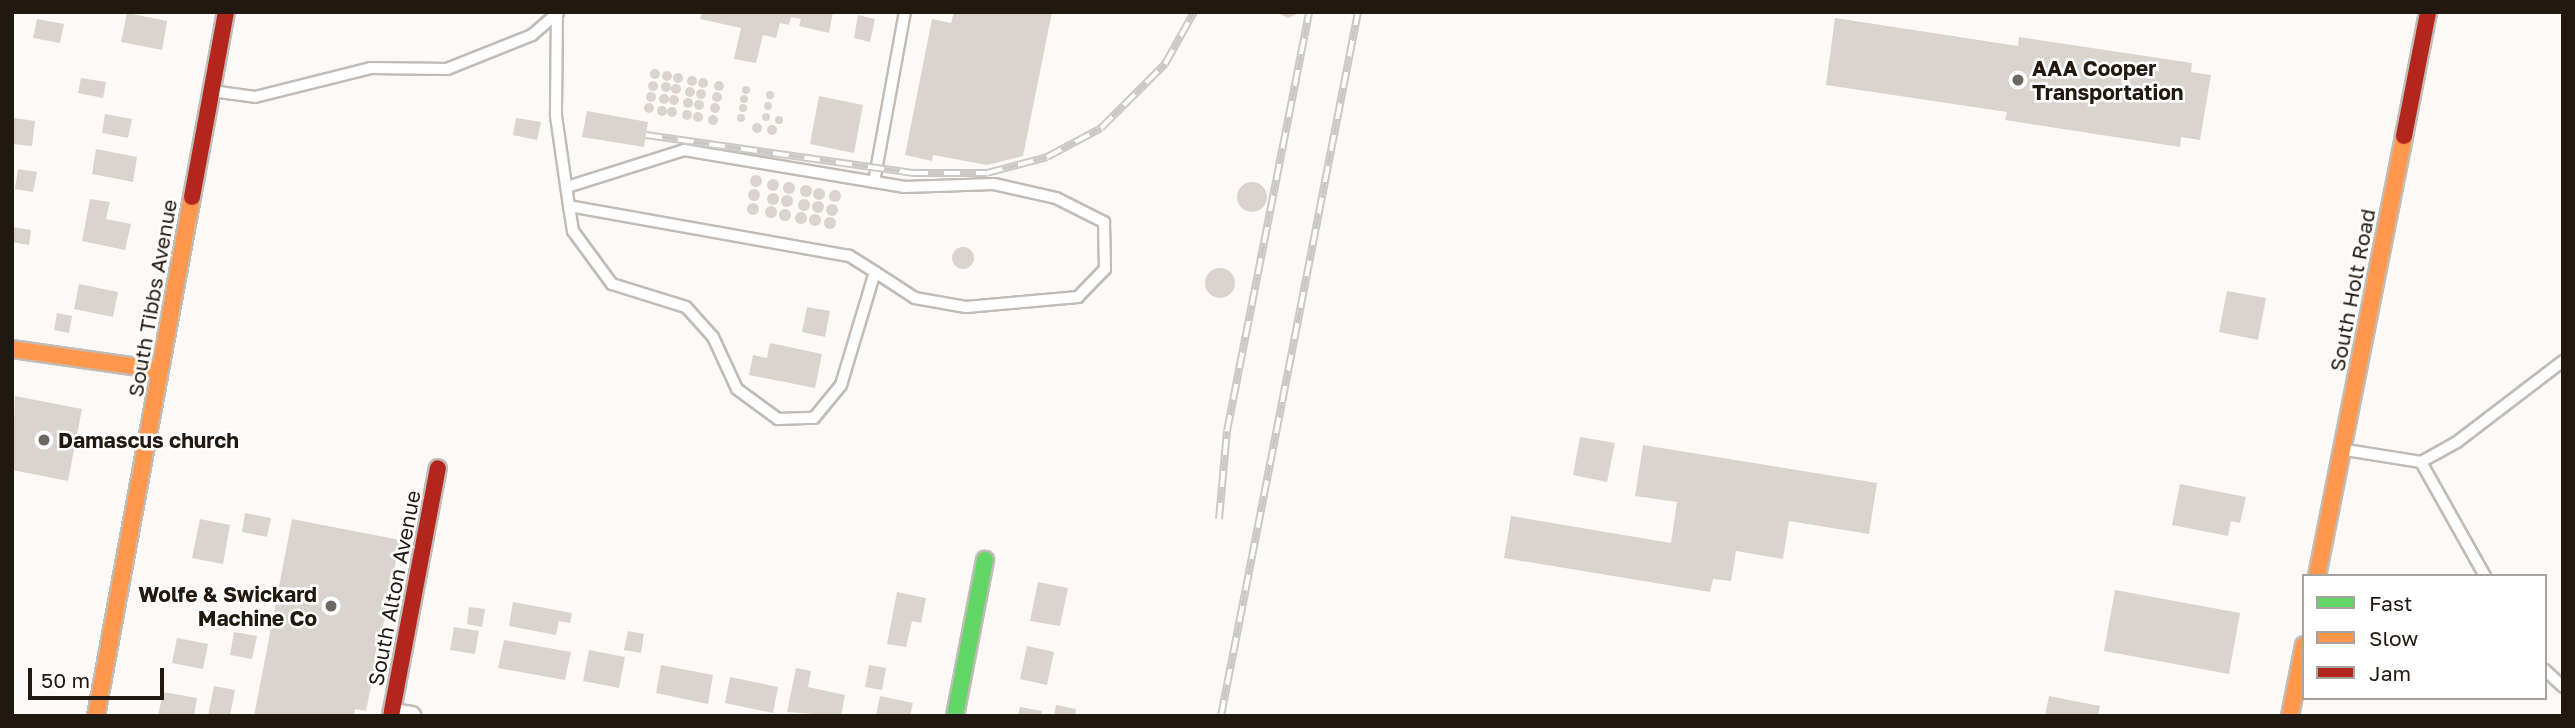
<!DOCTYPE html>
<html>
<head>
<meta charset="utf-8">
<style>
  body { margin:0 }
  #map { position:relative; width:2575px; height:728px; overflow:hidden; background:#fcf9f6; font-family:"Golos Text",sans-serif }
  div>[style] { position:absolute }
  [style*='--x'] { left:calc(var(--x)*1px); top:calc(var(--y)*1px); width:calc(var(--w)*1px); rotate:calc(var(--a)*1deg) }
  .building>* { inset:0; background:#d9d4ce }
  .round { border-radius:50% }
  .roads { filter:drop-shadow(2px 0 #c2bcb7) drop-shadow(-2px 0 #c2bcb7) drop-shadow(0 2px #c2bcb7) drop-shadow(0 -2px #c2bcb7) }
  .lane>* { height:10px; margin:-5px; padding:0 5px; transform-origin:5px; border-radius:5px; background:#fffefe }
  .street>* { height:19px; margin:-9.5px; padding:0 9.5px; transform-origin:9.5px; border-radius:9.5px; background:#fffefe }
  .fast>* { height:16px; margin:-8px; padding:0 8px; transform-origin:8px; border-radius:8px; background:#63d668 }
  .slow>* { height:16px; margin:-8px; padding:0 8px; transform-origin:8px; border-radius:8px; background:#ff974d }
  .jam>* { height:16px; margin:-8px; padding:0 8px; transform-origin:8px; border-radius:8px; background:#b3261e }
  .rail>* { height:8px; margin-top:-4px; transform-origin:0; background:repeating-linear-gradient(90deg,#fff 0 16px,#cac9c7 0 32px); box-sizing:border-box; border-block:2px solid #cac9c7 }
  .dots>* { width:19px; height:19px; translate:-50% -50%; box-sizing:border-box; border:4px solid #fff; border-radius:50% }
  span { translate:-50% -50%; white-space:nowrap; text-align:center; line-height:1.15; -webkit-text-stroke:5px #fff; paint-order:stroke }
  .poi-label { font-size:21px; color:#211910; font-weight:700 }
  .left { translate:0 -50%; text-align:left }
  .right { translate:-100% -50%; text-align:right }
  .street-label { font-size:21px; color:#211910 }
  .frame { position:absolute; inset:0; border:14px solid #211910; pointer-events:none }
  .legend { position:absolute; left:2302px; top:574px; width:245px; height:126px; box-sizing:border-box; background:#fff; border:2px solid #a6a39f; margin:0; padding:9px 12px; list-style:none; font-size:21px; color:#211910 }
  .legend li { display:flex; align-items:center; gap:14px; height:35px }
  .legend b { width:35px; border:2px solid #a6a39f }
  .scale { position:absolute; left:28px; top:668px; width:136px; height:32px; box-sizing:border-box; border:4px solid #211910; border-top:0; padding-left:9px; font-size:21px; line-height:24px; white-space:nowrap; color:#211910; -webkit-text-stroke:5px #fff; paint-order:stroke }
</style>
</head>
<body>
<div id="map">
  <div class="building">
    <i style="clip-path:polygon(702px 12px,833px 12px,829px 33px,799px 26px,801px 19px,791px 17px,789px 25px,780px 23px,776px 38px,763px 35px,756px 63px,734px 59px,741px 28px,700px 19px)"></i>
    <i style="clip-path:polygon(954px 12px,1052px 12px,1023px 156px,987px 165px,933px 155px,932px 161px,905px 155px,932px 19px,951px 23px)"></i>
    <i style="clip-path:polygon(1276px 12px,1301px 12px,1288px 18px)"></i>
    <i style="clip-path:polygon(127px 13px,167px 21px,162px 50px,121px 42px)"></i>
    <i style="clip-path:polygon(858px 15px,875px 19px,870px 42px,854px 38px)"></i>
    <i style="clip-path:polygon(1835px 18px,2018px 46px,2019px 37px,2192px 63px,2191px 72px,2211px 75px,2200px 140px,2181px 137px,2180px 147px,2005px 120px,2007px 112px,1826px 85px)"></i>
    <i style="clip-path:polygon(37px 19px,64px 24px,60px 43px,33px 38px)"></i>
    <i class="round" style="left:650px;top:69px;width:10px;height:10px"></i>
    <i class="round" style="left:662px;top:71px;width:10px;height:10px"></i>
    <i class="round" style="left:673px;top:73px;width:10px;height:10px"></i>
    <i class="round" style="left:687px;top:76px;width:10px;height:10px"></i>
    <i style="clip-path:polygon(81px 78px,106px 82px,103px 98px,78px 93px)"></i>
    <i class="round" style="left:698px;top:78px;width:10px;height:10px"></i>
    <i class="round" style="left:648px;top:81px;width:10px;height:10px"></i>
    <i class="round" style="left:714px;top:81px;width:10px;height:10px"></i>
    <i class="round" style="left:661px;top:82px;width:10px;height:10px"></i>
    <i class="round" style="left:671px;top:84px;width:10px;height:10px"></i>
    <i class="round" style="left:742px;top:86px;width:8px;height:8px"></i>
    <i class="round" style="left:685px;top:87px;width:10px;height:10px"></i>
    <i class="round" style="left:696px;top:89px;width:10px;height:10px"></i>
    <i class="round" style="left:766px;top:91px;width:8px;height:8px"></i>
    <i class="round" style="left:646px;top:92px;width:10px;height:10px"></i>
    <i class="round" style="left:712px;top:92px;width:10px;height:10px"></i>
    <i class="round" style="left:659px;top:94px;width:10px;height:10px"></i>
    <i class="round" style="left:740px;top:95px;width:8px;height:8px"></i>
    <i class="round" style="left:669px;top:95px;width:10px;height:10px"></i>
    <i style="clip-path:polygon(819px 96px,863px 105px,854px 153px,810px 144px)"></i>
    <i class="round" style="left:683px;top:98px;width:10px;height:10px"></i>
    <i class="round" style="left:694px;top:100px;width:10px;height:10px"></i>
    <i class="round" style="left:764px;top:102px;width:8px;height:8px"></i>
    <i class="round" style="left:710px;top:103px;width:10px;height:10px"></i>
    <i class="round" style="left:644px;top:103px;width:10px;height:10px"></i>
    <i class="round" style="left:739px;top:104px;width:8px;height:8px"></i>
    <i class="round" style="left:657px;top:106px;width:10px;height:10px"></i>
    <i class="round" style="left:667px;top:107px;width:10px;height:10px"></i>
    <i class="round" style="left:682px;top:110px;width:10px;height:10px"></i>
    <i style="clip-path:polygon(587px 111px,648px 122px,644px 147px,582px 137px)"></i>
    <i class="round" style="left:693px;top:112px;width:10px;height:10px"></i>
    <i class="round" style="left:762px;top:113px;width:8px;height:8px"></i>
    <i style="clip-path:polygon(105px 114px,132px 119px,128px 138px,102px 133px)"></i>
    <i class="round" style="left:737px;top:114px;width:8px;height:8px"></i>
    <i class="round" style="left:708px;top:115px;width:10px;height:10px"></i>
    <i class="round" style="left:775px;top:116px;width:8px;height:8px"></i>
    <i style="clip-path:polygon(14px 118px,35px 121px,32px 146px,12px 144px)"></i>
    <i style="clip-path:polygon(516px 118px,541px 122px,537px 140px,513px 135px)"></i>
    <i class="round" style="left:752px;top:123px;width:10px;height:10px"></i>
    <i class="round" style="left:767px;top:125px;width:10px;height:10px"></i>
    <i style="clip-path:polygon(96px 149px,137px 157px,133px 182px,92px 174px)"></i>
    <i style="clip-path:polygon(18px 169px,37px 172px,33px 192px,15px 189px)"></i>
    <i class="round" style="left:750px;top:175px;width:12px;height:12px"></i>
    <i class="round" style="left:767px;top:179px;width:12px;height:12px"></i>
    <i class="round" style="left:1237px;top:182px;width:30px;height:30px"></i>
    <i class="round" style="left:783px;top:182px;width:12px;height:12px"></i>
    <i class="round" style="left:800px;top:185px;width:12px;height:12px"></i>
    <i class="round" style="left:813px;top:188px;width:12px;height:12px"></i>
    <i class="round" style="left:748px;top:189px;width:12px;height:12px"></i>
    <i class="round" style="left:829px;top:190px;width:12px;height:12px"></i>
    <i class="round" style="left:767px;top:193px;width:12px;height:12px"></i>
    <i class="round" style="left:781px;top:195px;width:12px;height:12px"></i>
    <i style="clip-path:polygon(90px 199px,110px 202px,106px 219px,131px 224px,125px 250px,82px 241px)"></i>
    <i class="round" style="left:798px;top:199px;width:12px;height:12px"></i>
    <i class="round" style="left:812px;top:201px;width:12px;height:12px"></i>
    <i class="round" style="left:747px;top:203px;width:12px;height:12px"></i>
    <i class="round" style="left:826px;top:204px;width:12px;height:12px"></i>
    <i class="round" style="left:765px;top:206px;width:12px;height:12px"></i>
    <i class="round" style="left:779px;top:209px;width:12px;height:12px"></i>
    <i class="round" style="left:795px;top:212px;width:12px;height:12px"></i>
    <i class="round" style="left:809px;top:214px;width:12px;height:12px"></i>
    <i class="round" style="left:824px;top:217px;width:12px;height:12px"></i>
    <i style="clip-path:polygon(12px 227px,31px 230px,29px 245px,12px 242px)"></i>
    <i class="round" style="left:952px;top:247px;width:22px;height:22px"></i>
    <i class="round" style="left:1205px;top:268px;width:30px;height:30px"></i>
    <i style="clip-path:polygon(79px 284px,118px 292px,113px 317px,74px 309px)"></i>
    <i style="clip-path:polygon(2227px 291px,2266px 298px,2258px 340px,2219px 332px)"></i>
    <i style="clip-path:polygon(807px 307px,830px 311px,825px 337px,802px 332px)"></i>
    <i style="clip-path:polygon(57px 313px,72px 316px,69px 333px,54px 330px)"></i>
    <i style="clip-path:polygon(770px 343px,822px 354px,815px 388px,749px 375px,753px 355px,767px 358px)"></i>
    <i style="clip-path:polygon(15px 396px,82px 409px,68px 481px,12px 470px)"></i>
    <i style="clip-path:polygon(1580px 437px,1615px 443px,1607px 482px,1573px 475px)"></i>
    <i style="clip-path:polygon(1643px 445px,1877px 483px,1869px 534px,1789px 521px,1783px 559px,1736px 551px,1731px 581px,1713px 579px,1710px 592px,1504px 558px,1511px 516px,1671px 543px,1677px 502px,1635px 496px)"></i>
    <i style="clip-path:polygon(2180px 484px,2246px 497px,2240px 523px,2231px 521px,2228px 536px,2172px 525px)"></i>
    <i style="clip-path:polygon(245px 513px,271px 518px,267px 537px,242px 532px)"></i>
    <i style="clip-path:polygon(200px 519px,230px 525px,223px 564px,192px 558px)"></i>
    <i style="clip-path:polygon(292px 519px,400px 540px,366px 711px,355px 709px,354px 716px,254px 716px)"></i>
    <i style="clip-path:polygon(1038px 582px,1068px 588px,1060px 626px,1030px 621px)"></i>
    <i style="clip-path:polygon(2115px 590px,2240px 613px,2229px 674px,2104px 651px)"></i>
    <i style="clip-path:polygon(897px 592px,926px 598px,921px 623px,912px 621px,906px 647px,887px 644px)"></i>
    <i style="clip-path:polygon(513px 602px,572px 613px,570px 623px,559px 621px,556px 635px,509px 626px)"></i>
    <i style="clip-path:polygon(469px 607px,485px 609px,482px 627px,467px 624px)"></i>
    <i style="clip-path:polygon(454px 627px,479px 631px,475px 654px,450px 650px)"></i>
    <i style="clip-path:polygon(628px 631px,644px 634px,641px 653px,624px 650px)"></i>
    <i style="clip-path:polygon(234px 632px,257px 636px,252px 659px,230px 655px)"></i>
    <i style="clip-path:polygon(177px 638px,208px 644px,203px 669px,172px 663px)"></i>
    <i style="clip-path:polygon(504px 640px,571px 652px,565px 680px,498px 668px)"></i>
    <i style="clip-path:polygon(1027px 646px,1054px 652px,1047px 685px,1020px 679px)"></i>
    <i style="clip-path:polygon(589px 650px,625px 657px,619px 688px,583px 681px)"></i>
    <i style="clip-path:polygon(661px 665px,713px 675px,708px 704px,656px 693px)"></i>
    <i style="clip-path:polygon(869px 665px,886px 668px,882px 690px,865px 687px)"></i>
    <i style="clip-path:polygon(796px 668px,811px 671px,808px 687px,845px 695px,841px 716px,787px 712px)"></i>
    <i style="clip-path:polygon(730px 677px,778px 687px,773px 713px,725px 703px)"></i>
    <i style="clip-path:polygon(214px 686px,235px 690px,230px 716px,208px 716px)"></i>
    <i style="clip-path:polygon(163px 692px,197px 698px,194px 716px,158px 716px)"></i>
    <i style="clip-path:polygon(880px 696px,913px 703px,910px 716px,876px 716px)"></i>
    <i style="clip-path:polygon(2049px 696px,2100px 706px,2098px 716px,2045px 716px)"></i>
    <i style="clip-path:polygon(1056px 705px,1076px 709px,1075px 716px,1054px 716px)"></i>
    <i style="clip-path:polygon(1020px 707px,1042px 711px,1041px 716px,1018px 716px)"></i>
  </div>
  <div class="roads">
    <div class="lane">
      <i style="--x:557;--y:13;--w:103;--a:90.6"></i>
      <i style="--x:556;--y:116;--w:91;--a:81.8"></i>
      <i style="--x:569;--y:206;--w:25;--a:81"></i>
      <i style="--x:573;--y:231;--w:66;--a:53.7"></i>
      <i style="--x:612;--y:284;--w:77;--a:17.3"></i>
      <i style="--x:686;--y:307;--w:40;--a:48"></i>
      <i style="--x:713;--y:337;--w:57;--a:65.2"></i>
      <i style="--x:737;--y:389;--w:51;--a:36.2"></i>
      <i style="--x:778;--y:419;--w:36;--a:-2"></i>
      <i style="--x:814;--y:418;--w:43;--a:-50.7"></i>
      <i style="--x:841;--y:385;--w:118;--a:-73.3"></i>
      <i style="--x:875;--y:272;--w:31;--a:-148"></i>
      <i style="--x:849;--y:256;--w:284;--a:-169.9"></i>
      <i style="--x:212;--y:91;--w:43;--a:7.9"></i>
      <i style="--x:255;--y:97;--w:120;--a:-14"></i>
      <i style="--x:371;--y:68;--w:76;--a:0.8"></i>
      <i style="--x:447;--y:69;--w:92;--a:-21.8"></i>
      <i style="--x:532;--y:35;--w:35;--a:-41"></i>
      <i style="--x:874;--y:182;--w:173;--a:-79.7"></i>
      <i style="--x:567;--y:187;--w:123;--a:-17.5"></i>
      <i style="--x:684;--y:150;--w:224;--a:9.5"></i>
      <i style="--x:905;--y:187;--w:89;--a:-1.9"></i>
      <i style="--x:994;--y:184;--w:64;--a:12.7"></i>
      <i style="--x:1056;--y:198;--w:54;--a:26.6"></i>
      <i style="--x:1104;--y:222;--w:47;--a:88.8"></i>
      <i style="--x:1105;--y:269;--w:39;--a:134"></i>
      <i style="--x:1078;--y:297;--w:112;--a:174.9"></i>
      <i style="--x:966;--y:307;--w:52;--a:-170"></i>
      <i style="--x:915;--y:298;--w:48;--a:-147"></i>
      <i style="--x:2346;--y:450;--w:76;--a:9.1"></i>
      <i style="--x:2421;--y:462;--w:41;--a:-29.1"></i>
      <i style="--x:2457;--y:442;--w:133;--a:-37.4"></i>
      <i style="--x:2421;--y:462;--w:131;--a:60.7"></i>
      <i style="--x:2545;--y:670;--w:25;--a:43"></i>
    </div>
    <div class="street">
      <i style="--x:392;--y:713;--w:19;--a:9"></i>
    </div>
    <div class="fast">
      <i style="--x:955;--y:716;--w:159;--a:-79.1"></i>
    </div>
    <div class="slow">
      <i style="--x:12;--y:349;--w:149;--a:8.1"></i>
      <i style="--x:2317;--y:576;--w:449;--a:-78.8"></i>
      <i style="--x:96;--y:716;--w:528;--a:-79.52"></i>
      <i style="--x:2290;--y:716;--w:72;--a:-78.8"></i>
    </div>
    <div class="jam">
      <i style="--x:2404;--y:136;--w:126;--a:-79"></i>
      <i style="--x:192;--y:197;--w:188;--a:-79.6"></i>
      <i style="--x:391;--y:716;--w:252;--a:-79.3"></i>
    </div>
  </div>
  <div class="rail">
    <i style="--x:646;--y:135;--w:269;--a:8.1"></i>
    <i style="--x:912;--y:173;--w:75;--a:0"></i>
    <i style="--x:987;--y:173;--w:62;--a:-14.9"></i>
    <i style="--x:1047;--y:157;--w:61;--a:-28.2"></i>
    <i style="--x:1101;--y:128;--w:91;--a:-45"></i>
    <i style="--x:1165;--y:64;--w:60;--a:-60.9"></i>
    <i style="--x:1219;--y:519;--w:88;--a:-84.8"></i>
    <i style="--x:1227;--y:431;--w:427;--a:-78.9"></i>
    <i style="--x:1221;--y:716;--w:717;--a:-78.99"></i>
  </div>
  <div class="dots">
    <i style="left:2018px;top:80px;background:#6e6760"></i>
    <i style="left:44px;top:440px;background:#6e6760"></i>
    <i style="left:331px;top:606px;background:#6e6760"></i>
  </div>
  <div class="poi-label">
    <span class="left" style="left:2032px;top:80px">AAA Cooper<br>Transportation</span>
    <span class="left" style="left:58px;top:440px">Damascus church</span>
    <span class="right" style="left:317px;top:606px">Wolfe &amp; Swickard<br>Machine Co</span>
  </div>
  <div class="street-label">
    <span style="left:2352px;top:290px;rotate:-79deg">South Holt Road</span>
    <span style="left:152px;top:298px;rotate:-80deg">South Tibbs Avenue</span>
    <span style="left:394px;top:588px;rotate:-79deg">South Alton Avenue</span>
  </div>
  <div class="frame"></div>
  <ul class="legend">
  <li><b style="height:9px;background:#63d668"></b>Fast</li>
  <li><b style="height:9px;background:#ff974d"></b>Slow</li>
  <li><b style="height:9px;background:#b3261e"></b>Jam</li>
  </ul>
  <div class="scale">50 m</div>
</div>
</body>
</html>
